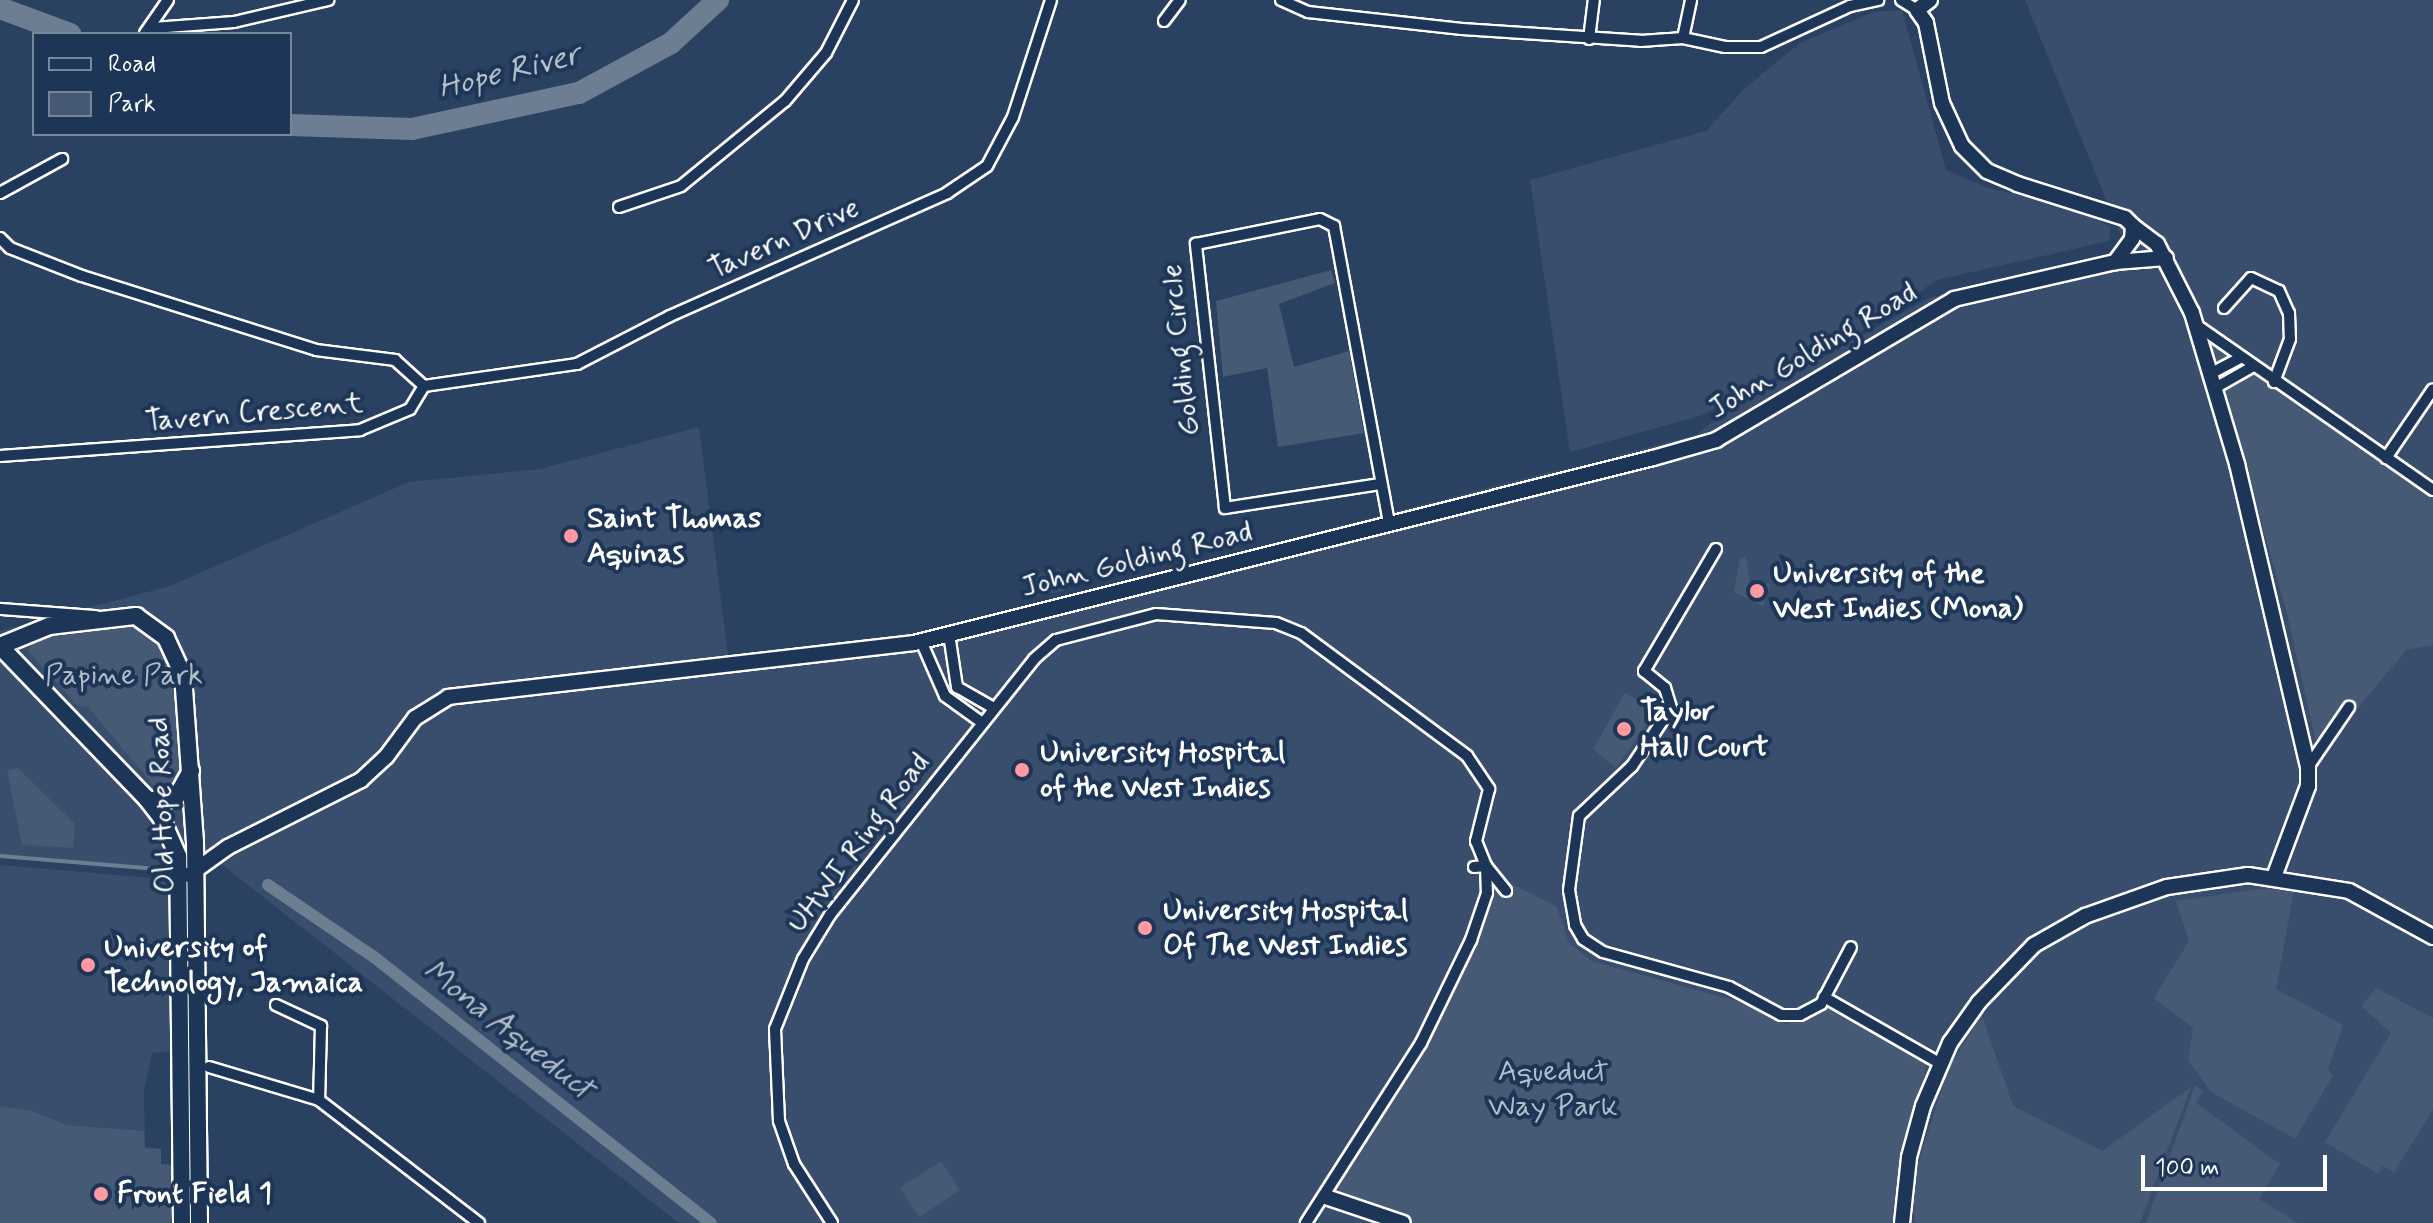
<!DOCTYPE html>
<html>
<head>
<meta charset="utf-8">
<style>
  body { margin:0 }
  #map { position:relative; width:2433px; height:1223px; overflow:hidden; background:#2a4161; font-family:Mynerve,sans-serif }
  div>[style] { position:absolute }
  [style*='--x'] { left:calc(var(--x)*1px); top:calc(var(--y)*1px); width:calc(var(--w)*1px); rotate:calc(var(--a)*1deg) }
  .built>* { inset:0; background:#394e6c }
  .green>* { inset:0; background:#465975 }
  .stream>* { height:4px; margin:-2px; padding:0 2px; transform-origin:2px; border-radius:2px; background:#6d7d92 }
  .canal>* { height:12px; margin:-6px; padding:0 6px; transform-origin:6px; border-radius:6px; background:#6d7d92 }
  .river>* { height:22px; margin:-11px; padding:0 11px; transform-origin:11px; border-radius:11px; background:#6d7d92 }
  .roads { filter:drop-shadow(2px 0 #fff) drop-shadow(-2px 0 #fff) drop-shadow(0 2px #fff) drop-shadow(0 -2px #fff) }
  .street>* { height:10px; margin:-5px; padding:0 5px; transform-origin:5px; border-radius:5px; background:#1d3557 }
  .secondary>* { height:14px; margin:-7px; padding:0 7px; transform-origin:7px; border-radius:7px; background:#1d3557 }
  .primary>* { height:16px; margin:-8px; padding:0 8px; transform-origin:8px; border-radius:8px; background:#1d3557 }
  .dots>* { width:22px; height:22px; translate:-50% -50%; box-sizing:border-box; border:4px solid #1d3557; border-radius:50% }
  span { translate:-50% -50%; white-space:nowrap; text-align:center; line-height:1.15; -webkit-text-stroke:8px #1d3557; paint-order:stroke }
  .street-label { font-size:30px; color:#fff }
  .poi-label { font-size:30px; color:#fff; font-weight:700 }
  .left { translate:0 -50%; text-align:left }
  .park-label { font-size:30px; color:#b5bdc8 }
  .water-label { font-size:32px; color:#b6bec8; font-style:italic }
  .legend { position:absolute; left:32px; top:32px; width:260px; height:104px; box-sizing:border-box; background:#1d3557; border:2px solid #77869a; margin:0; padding:10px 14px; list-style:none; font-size:24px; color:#fff }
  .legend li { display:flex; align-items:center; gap:16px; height:40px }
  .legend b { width:40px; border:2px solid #77869a }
  .scale { position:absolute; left:2141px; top:1155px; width:186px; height:36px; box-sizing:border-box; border:4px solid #fff; border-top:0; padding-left:10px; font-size:24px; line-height:28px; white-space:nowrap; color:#fff; -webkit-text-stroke:6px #1d3557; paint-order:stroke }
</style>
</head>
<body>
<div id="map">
  <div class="built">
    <i style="clip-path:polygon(2025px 0,2433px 0,2433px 1223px,679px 1223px,202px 849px,169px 870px,0 856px,0 631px,170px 586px,409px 482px,540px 469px,699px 427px,729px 663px,882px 644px,1545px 473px,1617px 460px,1618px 455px,1696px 435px,1734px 406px,1931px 297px,2129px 256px)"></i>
    <i style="clip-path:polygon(1902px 10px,1946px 170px,1989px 188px,2079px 209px,2111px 227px,2109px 241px,1937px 280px,1852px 338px,1700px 416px,1570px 452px,1530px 180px,1706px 131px,1744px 89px,1800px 43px,1873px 12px)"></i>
    <i style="clip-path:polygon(1061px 569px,1065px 591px,1034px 597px,1030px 575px)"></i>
    <i style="clip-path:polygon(0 865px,175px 880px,176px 1051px,152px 1053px,144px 1092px,145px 1147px,161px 1149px,161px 1164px,172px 1165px,171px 1223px,0 1223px)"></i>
  </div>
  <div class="green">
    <i style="clip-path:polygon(1331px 270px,1335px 283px,1279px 304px,1294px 367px,1349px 351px,1364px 433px,1278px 447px,1267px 368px,1223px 377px,1216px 301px)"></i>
    <i style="clip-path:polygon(2208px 337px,2433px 496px,2433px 645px,2406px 650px,2319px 755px,2287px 613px)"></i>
    <i style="clip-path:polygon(1746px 557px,1750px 583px,1771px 584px,1763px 606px,1734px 592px,1740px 558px)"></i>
    <i style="clip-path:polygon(124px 625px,145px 631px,168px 650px,179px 695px,181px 783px,166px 792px,160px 793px,88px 707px,77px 705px,28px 651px,36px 635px)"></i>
    <i style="clip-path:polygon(1625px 693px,1657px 710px,1616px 768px,1593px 749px)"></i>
    <i style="clip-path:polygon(18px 768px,75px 824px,73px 848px,22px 845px,7px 770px)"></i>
    <i style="clip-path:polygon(1492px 874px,1557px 907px,1569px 943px,1591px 961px,1740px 1002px,1787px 1024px,1827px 1003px,1928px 1062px,1900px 1157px,1894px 1223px,1414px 1223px,1333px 1195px,1411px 1066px,1490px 897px)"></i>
    <i style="clip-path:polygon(2259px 889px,2294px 890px,2276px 989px,2343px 1025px,2328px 1069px,2333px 1075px,2295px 1139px,2211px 1092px,2188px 1060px,2193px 1028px,2154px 998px,2189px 941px,2176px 901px)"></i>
    <i style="clip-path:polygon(2376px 988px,2433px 1018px,2433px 1110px,2394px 1172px,2382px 1166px,2378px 1174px,2325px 1142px,2391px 1033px,2361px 1006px)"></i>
    <i style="clip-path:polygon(1982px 1015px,2013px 1106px,2102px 1151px,2191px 1087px,2140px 1223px,1915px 1223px,1912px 1182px,1949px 1067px)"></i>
    <i style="clip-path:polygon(2195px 1085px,2203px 1091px,2196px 1103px,2280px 1164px,2259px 1199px,2298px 1223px,2146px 1223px)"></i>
    <i style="clip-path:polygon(0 1106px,31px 1111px,67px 1125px,144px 1131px,145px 1148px,161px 1149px,161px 1164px,172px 1165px,171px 1223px,0 1223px)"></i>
    <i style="clip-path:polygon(941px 1161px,960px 1190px,919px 1217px,900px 1188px)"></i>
  </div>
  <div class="stream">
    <i style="--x:0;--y:856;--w:170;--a:4.7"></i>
  </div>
  <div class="canal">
    <i style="--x:268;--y:885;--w:128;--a:34.2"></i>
    <i style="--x:374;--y:957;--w:429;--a:38.3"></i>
  </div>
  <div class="river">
    <i style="--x:0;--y:8;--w:75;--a:20.4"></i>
    <i style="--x:290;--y:125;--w:122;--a:1.9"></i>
    <i style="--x:412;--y:129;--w:171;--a:-12.2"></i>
    <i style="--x:579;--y:93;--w:105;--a:-28.5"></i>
    <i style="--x:671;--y:43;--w:64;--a:-42.5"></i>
  </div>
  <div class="roads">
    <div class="street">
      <i style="--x:1281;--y:0;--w:30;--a:24"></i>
      <i style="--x:1308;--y:12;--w:155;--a:6.3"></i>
      <i style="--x:1462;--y:29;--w:179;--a:3.8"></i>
      <i style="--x:1641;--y:41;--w:42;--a:-4.1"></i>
      <i style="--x:1683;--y:38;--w:43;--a:12.1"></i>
      <i style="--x:1725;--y:47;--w:36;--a:0"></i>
      <i style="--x:1761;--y:47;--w:98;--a:-24.7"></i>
      <i style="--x:1850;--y:6;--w:29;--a:-12"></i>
      <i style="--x:1901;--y:0;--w:19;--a:32"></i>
      <i style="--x:1164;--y:21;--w:26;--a:-53"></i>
      <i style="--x:153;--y:28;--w:81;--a:-4.2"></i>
      <i style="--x:234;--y:22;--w:97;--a:-13.2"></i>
      <i style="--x:145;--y:33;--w:40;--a:-55.1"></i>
      <i style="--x:1683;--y:38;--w:39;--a:-78"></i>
      <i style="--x:1589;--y:39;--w:39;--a:-83"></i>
      <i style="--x:0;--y:193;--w:71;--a:-28.7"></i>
      <i style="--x:619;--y:207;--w:65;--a:-18.7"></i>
      <i style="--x:681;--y:186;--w:134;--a:-39.3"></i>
      <i style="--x:785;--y:101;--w:63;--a:-49.5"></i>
      <i style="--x:826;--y:53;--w:59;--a:-63"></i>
      <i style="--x:0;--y:238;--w:14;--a:45"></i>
      <i style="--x:10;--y:248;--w:77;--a:21.3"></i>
      <i style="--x:82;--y:276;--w:245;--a:17.5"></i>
      <i style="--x:316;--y:350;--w:80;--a:7.2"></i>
      <i style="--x:395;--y:360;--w:39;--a:42"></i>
      <i style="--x:2224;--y:308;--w:40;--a:-48"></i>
      <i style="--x:2251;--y:278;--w:31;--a:25"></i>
      <i style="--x:2279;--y:291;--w:24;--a:66"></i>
      <i style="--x:2289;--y:313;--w:26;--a:88"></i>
      <i style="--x:2290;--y:339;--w:46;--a:110.4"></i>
      <i style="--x:2195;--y:324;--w:290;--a:34.9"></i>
      <i style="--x:2210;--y:374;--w:34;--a:-28"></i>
      <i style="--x:424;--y:386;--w:155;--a:-8.2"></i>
      <i style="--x:577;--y:364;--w:105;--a:-27.3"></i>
      <i style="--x:670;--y:316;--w:303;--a:-23.9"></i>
      <i style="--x:947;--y:193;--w:48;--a:-34"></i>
      <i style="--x:987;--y:166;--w:55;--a:-62"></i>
      <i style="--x:1013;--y:117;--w:123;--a:-72"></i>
      <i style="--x:2215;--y:388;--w:43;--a:-29.6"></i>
      <i style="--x:0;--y:456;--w:361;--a:-4.1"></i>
      <i style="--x:360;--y:430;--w:54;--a:-22.8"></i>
      <i style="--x:410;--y:409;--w:27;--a:-59"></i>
      <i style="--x:2386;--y:458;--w:83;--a:-55.7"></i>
      <i style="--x:1380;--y:484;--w:157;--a:171.2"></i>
      <i style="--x:1225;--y:508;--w:266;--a:-96.3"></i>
      <i style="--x:1196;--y:244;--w:126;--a:-11.4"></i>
      <i style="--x:1320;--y:219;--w:16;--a:27"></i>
      <i style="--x:1334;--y:226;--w:302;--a:79.5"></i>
      <i style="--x:1716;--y:549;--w:142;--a:120.5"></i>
      <i style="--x:1644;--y:671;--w:27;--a:39"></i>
      <i style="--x:1665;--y:688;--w:21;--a:73"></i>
      <i style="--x:1671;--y:708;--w:70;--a:123.9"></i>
      <i style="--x:1632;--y:766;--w:73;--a:136.7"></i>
      <i style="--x:1579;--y:816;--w:75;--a:97.7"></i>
      <i style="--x:1569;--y:890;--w:36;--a:80"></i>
      <i style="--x:1575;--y:925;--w:16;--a:60"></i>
      <i style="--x:1583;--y:939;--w:24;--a:33"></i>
      <i style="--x:1603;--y:952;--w:131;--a:15.5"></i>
      <i style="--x:1729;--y:987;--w:59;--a:28.3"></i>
      <i style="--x:1781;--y:1015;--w:19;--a:0"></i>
      <i style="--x:1800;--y:1015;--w:24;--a:-28"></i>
      <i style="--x:1821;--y:1004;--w:64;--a:-62.2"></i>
      <i style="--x:0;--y:609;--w:96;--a:4.2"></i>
      <i style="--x:949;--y:634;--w:54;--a:81.4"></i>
      <i style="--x:957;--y:687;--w:40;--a:29.7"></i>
      <i style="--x:921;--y:641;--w:60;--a:66.4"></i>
      <i style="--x:945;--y:696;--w:44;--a:35.8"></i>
      <i style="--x:2308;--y:767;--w:73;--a:-55.7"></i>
      <i style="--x:1474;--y:867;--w:12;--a:-5"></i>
      <i style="--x:1486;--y:866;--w:32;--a:51"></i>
      <i style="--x:1824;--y:997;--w:135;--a:29.8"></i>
      <i style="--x:276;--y:1005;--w:50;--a:25"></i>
      <i style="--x:321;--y:1026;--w:74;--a:91.5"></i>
      <i style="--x:209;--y:1067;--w:115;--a:16.7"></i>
      <i style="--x:319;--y:1100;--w:202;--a:37.6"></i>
      <i style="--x:832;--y:1223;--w:70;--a:-122.8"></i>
      <i style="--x:794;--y:1164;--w:46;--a:-109.2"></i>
      <i style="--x:779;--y:1121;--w:92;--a:-92.5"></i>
      <i style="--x:775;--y:1029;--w:75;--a:-68.2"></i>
      <i style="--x:803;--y:959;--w:52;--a:-58.5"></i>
      <i style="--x:830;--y:915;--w:327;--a:-51.4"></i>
      <i style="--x:1034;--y:659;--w:29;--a:-41"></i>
      <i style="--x:1056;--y:640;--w:103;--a:-14.6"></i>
      <i style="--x:1156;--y:614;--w:120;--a:4.3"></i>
      <i style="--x:1276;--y:623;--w:27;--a:22"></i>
      <i style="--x:1301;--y:633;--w:207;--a:36.5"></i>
      <i style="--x:1467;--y:756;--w:40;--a:56"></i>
      <i style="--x:1489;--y:789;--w:54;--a:104"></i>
      <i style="--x:1476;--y:841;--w:27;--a:68"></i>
      <i style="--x:1486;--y:866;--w:27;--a:88"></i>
      <i style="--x:1487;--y:893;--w:50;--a:108.8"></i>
      <i style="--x:1471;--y:940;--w:114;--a:115.9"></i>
      <i style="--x:1421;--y:1043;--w:214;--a:122.6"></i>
    </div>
    <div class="secondary">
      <i style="--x:1930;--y:0;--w:16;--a:142"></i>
      <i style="--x:1917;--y:10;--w:16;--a:55"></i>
      <i style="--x:1926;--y:23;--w:82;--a:78.7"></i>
      <i style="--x:1942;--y:103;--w:47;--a:65.1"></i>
      <i style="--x:1962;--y:146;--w:35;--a:45"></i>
      <i style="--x:1987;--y:171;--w:33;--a:23"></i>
      <i style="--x:2017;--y:184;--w:113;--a:17.5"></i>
      <i style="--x:2125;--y:218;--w:11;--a:45"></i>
      <i style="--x:2133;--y:226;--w:13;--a:94"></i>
      <i style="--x:2132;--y:239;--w:29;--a:126"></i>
      <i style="--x:2133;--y:226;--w:30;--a:37"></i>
      <i style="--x:2157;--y:244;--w:77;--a:63.1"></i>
      <i style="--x:2192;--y:313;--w:158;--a:73.4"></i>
      <i style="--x:2237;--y:464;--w:311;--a:76.8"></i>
      <i style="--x:2308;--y:767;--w:19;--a:90"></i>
      <i style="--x:2308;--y:786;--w:97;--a:110.5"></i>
      <i style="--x:189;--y:875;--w:48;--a:-35.7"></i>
      <i style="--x:228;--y:847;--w:149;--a:-26.7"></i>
      <i style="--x:361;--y:780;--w:34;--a:-43"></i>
      <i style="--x:386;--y:757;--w:49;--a:-53.4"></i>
      <i style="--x:415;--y:718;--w:39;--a:-32"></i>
      <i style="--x:448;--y:697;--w:469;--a:-6.6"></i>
      <i style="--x:914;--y:643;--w:762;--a:-14.05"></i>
      <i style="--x:1653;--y:458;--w:66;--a:-15.9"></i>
      <i style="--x:1716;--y:440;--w:277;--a:-30.6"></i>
      <i style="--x:1954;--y:299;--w:165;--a:-12.9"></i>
      <i style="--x:2115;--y:262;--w:51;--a:-4.5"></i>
      <i style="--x:1326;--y:1197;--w:81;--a:18.7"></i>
      <i style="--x:1902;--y:1223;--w:66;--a:-83.9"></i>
      <i style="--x:1909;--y:1157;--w:53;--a:-74.6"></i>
      <i style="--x:1923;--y:1106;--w:69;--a:-66.8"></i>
      <i style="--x:1950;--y:1043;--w:50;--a:-54.7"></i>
      <i style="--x:1979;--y:1002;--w:79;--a:-46"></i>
      <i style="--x:2034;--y:945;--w:59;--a:-29.6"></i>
      <i style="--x:2085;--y:916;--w:87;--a:-19.5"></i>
      <i style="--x:2167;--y:887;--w:82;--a:-8.4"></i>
      <i style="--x:2248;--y:875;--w:102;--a:9"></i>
      <i style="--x:2349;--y:891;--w:96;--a:28.7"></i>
    </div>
    <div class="primary">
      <i style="--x:147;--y:799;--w:16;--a:11"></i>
      <i style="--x:163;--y:802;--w:15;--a:-23"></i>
      <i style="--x:177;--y:796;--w:29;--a:-61"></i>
      <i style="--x:182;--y:1223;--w:367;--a:-90.6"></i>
      <i style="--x:178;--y:856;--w:43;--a:-113.6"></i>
      <i style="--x:161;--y:817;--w:23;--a:-128"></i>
      <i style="--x:147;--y:799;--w:212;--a:-133.9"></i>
      <i style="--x:0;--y:646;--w:53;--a:-22.2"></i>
      <i style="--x:49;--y:626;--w:88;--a:-6.6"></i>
      <i style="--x:136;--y:616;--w:37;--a:36"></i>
      <i style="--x:166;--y:638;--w:41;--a:65.3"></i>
      <i style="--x:183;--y:675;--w:167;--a:85.9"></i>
      <i style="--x:195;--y:842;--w:381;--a:89.4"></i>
    </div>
  </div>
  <div class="dots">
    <i style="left:571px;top:536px;background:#ff9aa2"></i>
    <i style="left:1757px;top:591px;background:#ff9aa2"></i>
    <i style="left:1624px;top:729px;background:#ff9aa2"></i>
    <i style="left:1022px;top:770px;background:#ff9aa2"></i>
    <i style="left:1145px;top:928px;background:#ff9aa2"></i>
    <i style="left:88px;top:965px;background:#ff9aa2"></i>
    <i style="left:101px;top:1194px;background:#ff9aa2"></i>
  </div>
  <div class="street-label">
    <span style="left:784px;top:239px;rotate:-24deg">Tavern Drive</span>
    <span style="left:1181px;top:350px;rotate:-96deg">Golding Circle</span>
    <span style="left:1813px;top:351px;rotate:-31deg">John Golding Road</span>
    <span style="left:254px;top:413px;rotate:-5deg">Tavern Crescent</span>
    <span style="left:1137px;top:560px;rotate:-14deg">John Golding Road</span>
    <span style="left:163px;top:805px;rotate:-92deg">Old Hope Road</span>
    <span style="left:859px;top:843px;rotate:-53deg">UHWI Ring Road</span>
  </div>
  <div class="poi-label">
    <span class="left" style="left:587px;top:536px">Saint Thomas<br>Aquinas</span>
    <span class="left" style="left:1773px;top:591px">University of the<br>West Indies (Mona)</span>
    <span class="left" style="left:1640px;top:729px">Taylor<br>Hall Court</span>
    <span class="left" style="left:1040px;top:770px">University Hospital<br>of the West Indies</span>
    <span class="left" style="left:1163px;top:928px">University Hospital<br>Of The West Indies</span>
    <span class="left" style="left:104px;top:965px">University of<br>Technology, Jamaica</span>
    <span class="left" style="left:117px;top:1194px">Front Field 1</span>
  </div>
  <div class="park-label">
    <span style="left:124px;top:676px">Papine Park</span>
    <span style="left:1553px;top:1089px">Aqueduct<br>Way Park</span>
  </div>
  <div class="water-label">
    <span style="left:509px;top:72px;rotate:-14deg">Hope River</span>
    <span style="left:508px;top:1030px;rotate:38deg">Mona Aqueduct</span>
  </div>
  <ul class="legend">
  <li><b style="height:10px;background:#1d3557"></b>Road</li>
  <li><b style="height:22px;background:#465975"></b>Park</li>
  </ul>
  <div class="scale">100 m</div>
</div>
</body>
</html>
